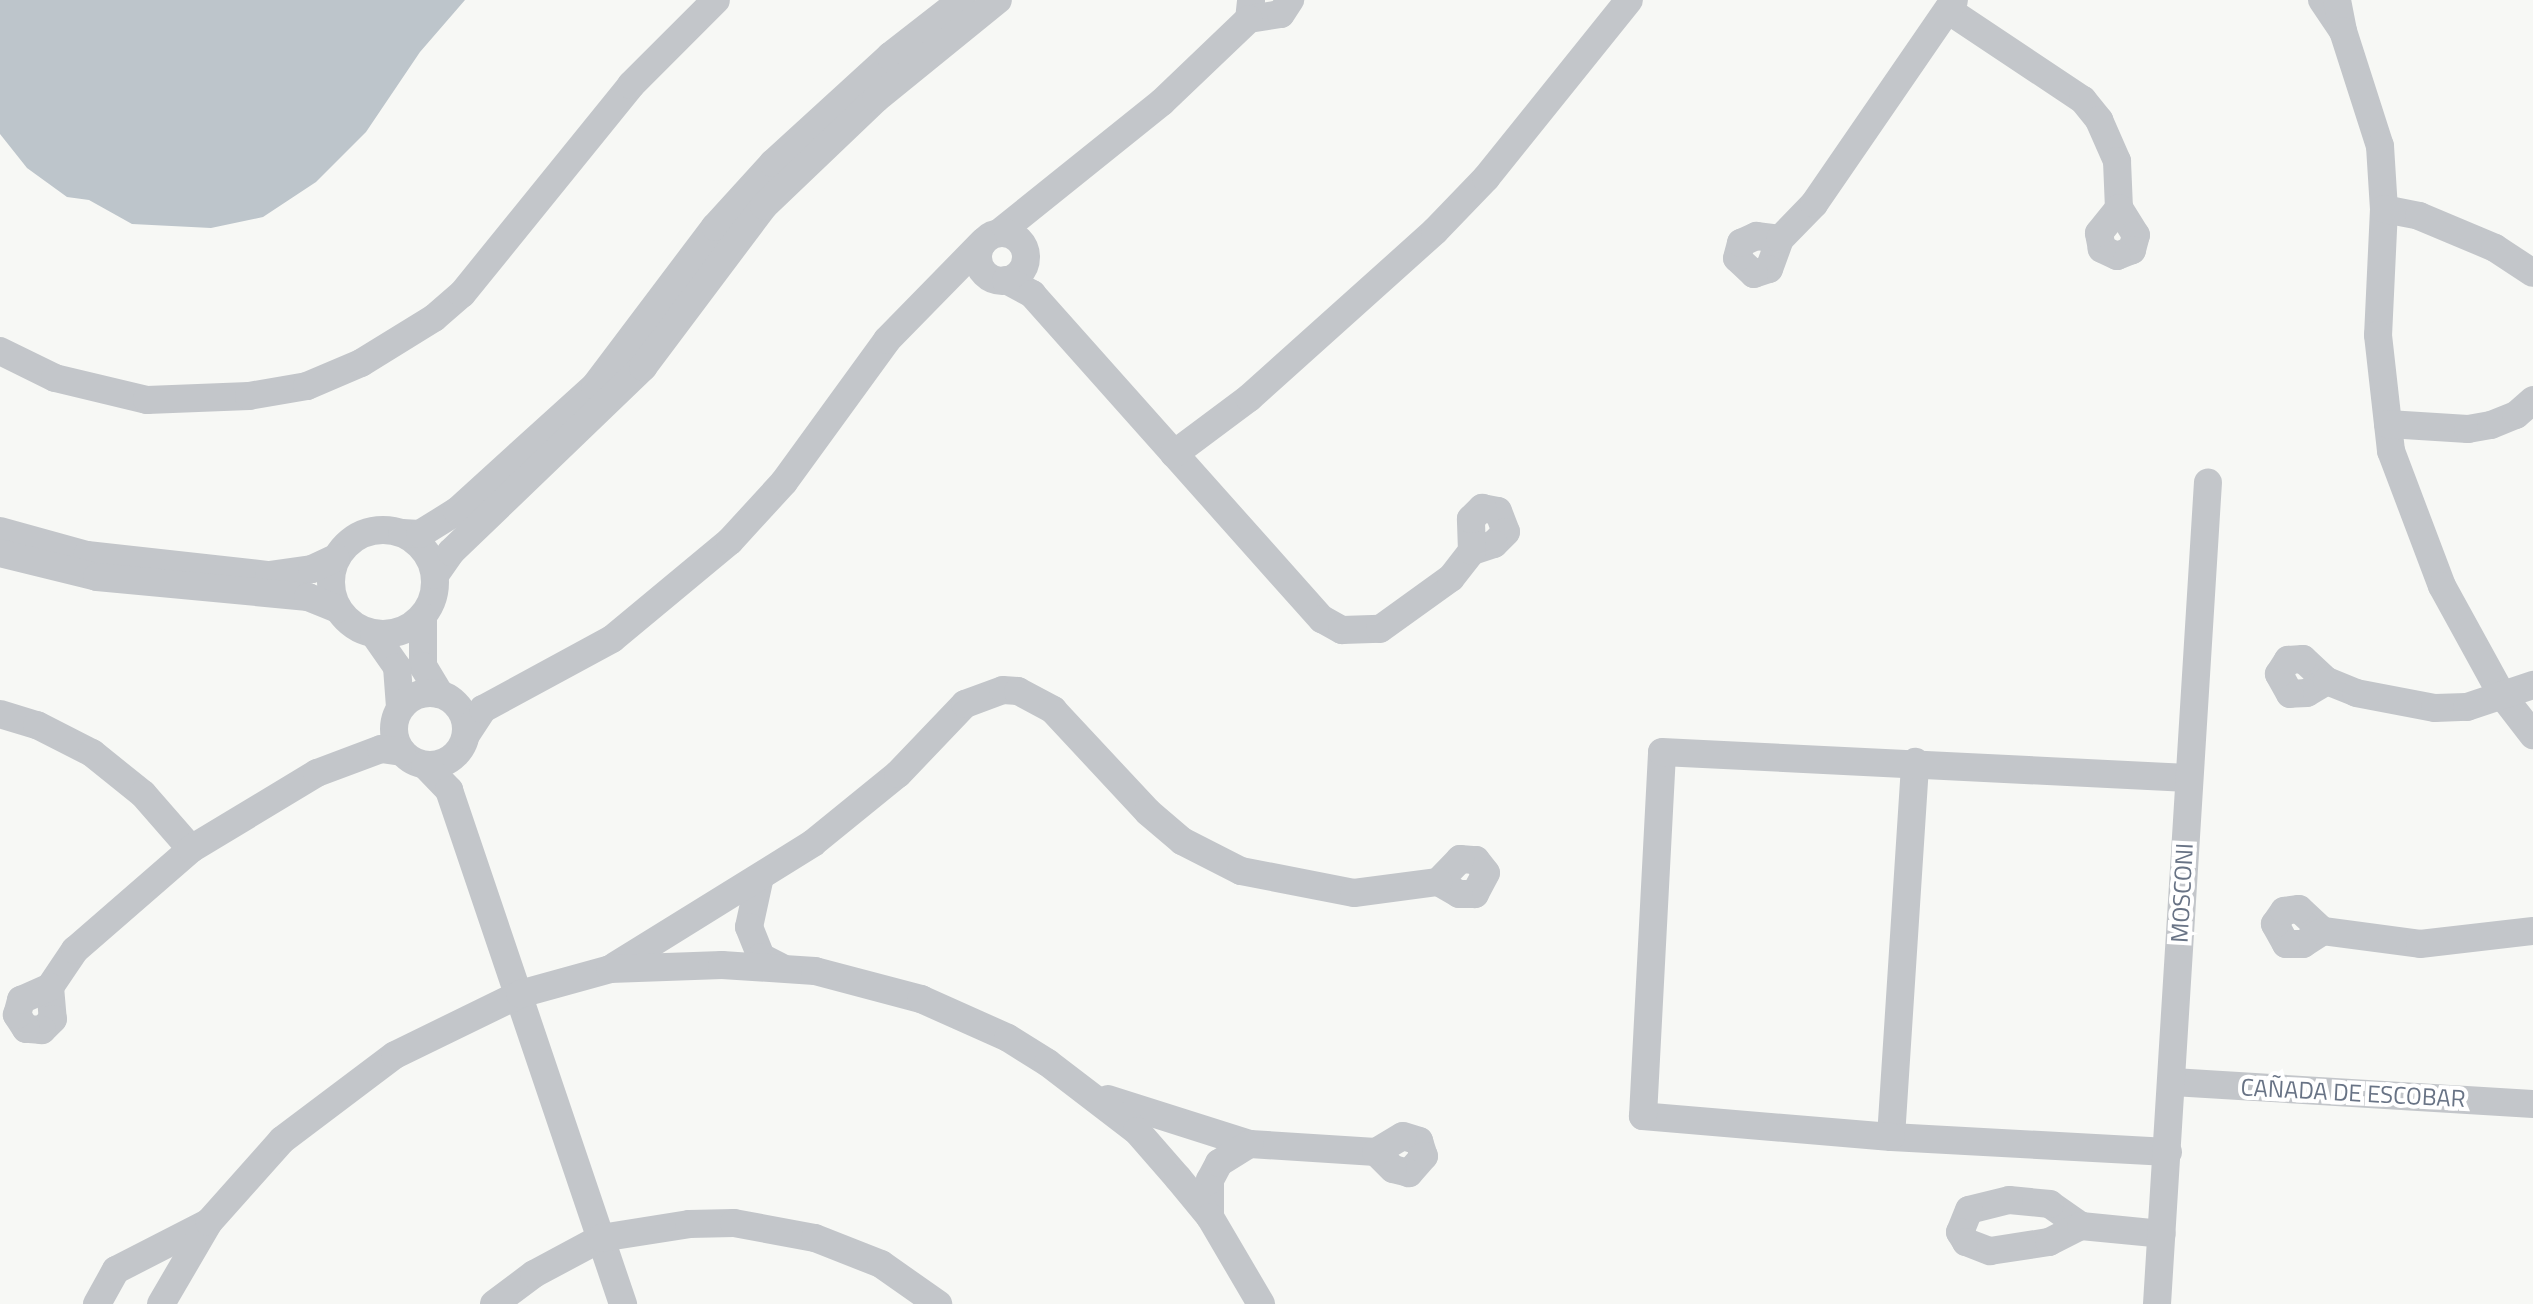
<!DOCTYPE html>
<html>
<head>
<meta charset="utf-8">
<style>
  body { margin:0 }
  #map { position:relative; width:2533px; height:1304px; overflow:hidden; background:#f7f8f5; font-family:"Titillium Web",sans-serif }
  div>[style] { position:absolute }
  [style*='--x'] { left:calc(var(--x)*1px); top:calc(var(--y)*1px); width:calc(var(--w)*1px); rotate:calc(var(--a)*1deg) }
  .water>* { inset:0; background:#bdc5cb }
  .minor>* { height:28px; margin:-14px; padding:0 14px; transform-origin:14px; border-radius:14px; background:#c3c6ca }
  .minor>.ring { margin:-14px; padding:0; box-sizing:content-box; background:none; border:28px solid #c3c6ca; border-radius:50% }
  span { translate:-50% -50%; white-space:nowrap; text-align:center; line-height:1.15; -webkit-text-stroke:8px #fff; paint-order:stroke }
  .street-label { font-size:24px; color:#687385 }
</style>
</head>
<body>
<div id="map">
  <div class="water">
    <i style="clip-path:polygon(0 0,465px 0,420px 52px,366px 132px,316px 182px,263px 217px,211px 228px,132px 224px,89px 200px,67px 197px,27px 168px,0 134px)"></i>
  </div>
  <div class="minor">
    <i style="--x:2322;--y:0;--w:37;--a:56"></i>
    <i style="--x:2343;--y:31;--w:32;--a:-101"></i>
    <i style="--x:1251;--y:1;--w:18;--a:96"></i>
    <i style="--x:1249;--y:19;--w:32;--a:-9"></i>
    <i style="--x:1281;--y:14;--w:17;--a:-57"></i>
    <i style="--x:1948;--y:10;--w:162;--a:33.7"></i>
    <i style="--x:2083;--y:100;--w:26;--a:51"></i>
    <i style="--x:2099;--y:120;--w:45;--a:66.3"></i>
    <i style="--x:2117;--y:161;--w:47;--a:87.6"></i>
    <i style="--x:2343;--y:31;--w:121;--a:72.2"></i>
    <i style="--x:2380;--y:146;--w:63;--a:86.4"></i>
    <i style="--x:2384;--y:209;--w:126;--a:92.7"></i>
    <i style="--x:2378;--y:335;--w:117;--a:83.6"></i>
    <i style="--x:2391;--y:451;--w:144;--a:69.3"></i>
    <i style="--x:2442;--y:586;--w:124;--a:61.2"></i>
    <i style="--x:2502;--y:695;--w:51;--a:52.2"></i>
    <i style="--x:2119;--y:208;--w:32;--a:58"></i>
    <i style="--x:2136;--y:235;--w:16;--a:105"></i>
    <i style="--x:2132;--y:250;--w:16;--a:158"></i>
    <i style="--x:2117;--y:256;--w:17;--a:-155"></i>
    <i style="--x:2102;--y:249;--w:16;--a:-101"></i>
    <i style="--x:2099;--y:233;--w:32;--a:-51"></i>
    <i style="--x:2384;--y:209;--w:36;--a:11"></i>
    <i style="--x:2419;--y:216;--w:82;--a:22.8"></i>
    <i style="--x:2495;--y:248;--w:45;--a:33.3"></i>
    <i style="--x:999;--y:233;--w:209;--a:-38.8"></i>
    <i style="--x:1162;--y:102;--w:120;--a:-43.7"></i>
    <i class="ring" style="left:978px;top:233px;width:20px;height:20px"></i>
    <i style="--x:1756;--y:236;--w:24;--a:7"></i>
    <i style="--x:1780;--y:239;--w:32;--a:110"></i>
    <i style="--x:1769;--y:269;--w:16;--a:162"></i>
    <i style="--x:1754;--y:274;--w:23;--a:-137"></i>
    <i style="--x:1737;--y:258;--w:16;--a:-75"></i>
    <i style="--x:1741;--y:243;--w:17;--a:-25"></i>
    <i style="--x:1780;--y:239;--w:49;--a:-45.8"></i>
    <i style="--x:1814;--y:204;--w:247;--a:-55.5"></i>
    <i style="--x:1006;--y:280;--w:30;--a:28"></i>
    <i style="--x:1032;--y:294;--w:436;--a:48.3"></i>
    <i style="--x:1322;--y:619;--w:23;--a:29"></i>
    <i style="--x:1342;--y:630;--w:38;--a:-2"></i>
    <i style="--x:1380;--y:629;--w:87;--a:-35.7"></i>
    <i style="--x:1451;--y:578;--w:34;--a:-52"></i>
    <i style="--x:0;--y:351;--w:61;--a:26.1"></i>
    <i style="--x:55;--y:378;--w:95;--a:13.4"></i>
    <i style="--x:147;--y:400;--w:102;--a:-2.2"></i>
    <i style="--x:249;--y:396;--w:59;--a:-9.8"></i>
    <i style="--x:307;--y:386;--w:59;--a:-23.1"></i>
    <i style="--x:361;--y:363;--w:86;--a:-31.7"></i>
    <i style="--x:434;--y:318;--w:37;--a:-41"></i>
    <i style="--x:462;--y:294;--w:269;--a:-51"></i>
    <i style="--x:631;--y:85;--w:120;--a:-45"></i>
    <i style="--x:2388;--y:424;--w:80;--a:3.6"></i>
    <i style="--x:2468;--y:429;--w:23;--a:-10"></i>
    <i style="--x:2491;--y:425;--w:27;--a:-22"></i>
    <i style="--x:2516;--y:415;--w:23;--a:-41"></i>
    <i style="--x:1174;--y:454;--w:94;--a:-36.7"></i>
    <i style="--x:1249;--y:398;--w:250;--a:-41.9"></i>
    <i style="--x:1435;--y:231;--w:74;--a:-46.1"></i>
    <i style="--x:1486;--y:178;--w:228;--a:-51.2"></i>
    <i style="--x:1482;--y:508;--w:16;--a:11"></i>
    <i style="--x:1498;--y:511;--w:22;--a:69"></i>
    <i style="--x:1506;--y:532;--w:17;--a:135"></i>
    <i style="--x:1494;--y:544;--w:23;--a:162"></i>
    <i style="--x:1472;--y:551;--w:32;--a:-92"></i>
    <i style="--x:1471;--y:519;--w:16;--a:-45"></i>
    <i class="ring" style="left:331px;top:530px;width:76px;height:76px"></i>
    <i style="--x:0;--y:531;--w:90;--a:15.4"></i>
    <i style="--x:87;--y:555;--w:183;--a:6.3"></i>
    <i style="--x:269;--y:575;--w:43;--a:-7.9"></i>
    <i style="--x:312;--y:569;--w:26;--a:-25"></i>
    <i style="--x:402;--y:533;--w:18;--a:3"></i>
    <i style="--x:420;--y:534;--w:44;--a:-31.9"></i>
    <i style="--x:457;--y:511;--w:186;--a:-42.2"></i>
    <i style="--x:595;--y:386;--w:199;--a:-53"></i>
    <i style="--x:715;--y:227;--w:86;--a:-47.8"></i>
    <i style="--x:773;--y:163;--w:159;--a:-42.4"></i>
    <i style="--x:890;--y:56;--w:91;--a:-37.9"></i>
    <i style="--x:0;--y:553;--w:100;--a:13.9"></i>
    <i style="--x:97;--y:577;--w:212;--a:5.4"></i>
    <i style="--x:308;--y:597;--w:32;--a:22"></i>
    <i style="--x:435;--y:575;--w:28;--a:-55"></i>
    <i style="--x:451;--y:552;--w:267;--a:-43.9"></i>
    <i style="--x:643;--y:367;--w:201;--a:-53.1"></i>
    <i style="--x:764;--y:206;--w:155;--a:-43.7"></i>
    <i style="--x:876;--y:99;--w:157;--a:-39.1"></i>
    <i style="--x:423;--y:617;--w:49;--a:90"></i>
    <i style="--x:423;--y:666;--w:33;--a:59"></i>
    <i style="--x:374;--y:634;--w:40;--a:55.1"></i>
    <i style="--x:397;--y:667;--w:40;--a:85.7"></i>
    <i style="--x:2303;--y:659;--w:33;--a:43"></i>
    <i style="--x:2327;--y:681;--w:23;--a:149"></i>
    <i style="--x:2307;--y:693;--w:17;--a:177"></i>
    <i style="--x:2290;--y:694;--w:23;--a:-119"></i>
    <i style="--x:2279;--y:674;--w:17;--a:-57"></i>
    <i style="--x:2288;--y:660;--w:15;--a:-4"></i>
    <i style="--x:2327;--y:681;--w:31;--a:22"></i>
    <i style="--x:2356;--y:693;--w:80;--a:10.8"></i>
    <i style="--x:2435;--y:708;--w:32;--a:-2"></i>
    <i style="--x:2467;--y:707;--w:70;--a:-18.4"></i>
    <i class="ring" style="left:394px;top:693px;width:44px;height:44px"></i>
    <i style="--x:0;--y:714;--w:39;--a:17"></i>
    <i style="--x:37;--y:725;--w:62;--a:27"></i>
    <i style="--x:92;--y:753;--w:65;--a:38.8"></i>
    <i style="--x:143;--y:794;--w:73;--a:48.9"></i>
    <i style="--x:466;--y:735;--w:31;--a:-57"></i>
    <i style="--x:483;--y:709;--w:147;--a:-28.5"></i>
    <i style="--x:612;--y:639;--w:153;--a:-39.7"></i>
    <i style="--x:730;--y:541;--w:80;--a:-47.5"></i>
    <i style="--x:784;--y:482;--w:175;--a:-54"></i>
    <i style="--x:887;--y:340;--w:137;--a:-45.6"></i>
    <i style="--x:425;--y:765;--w:35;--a:46"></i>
    <i style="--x:449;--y:790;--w:543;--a:71.3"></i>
    <i style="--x:1460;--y:859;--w:16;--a:4"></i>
    <i style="--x:1476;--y:860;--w:16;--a:52"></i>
    <i style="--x:1486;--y:873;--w:24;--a:118"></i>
    <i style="--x:1475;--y:894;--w:16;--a:180"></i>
    <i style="--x:1459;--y:894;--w:24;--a:-150"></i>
    <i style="--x:1438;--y:882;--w:32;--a:-46"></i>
    <i style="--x:759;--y:881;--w:47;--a:102.3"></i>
    <i style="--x:749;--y:927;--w:32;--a:68"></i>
    <i style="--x:761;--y:957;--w:22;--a:27"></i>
    <i style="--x:2299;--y:909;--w:33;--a:43"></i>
    <i style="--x:2323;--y:931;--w:24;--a:147"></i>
    <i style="--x:2303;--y:944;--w:17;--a:180"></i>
    <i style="--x:2286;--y:944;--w:23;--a:-119"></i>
    <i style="--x:2275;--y:924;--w:16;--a:-55"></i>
    <i style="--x:2284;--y:911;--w:15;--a:-8"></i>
    <i style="--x:2323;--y:931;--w:98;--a:7.6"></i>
    <i style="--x:2420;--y:944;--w:114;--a:-6.6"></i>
    <i style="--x:615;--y:966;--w:233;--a:-31.8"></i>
    <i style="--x:813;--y:843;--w:109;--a:-39.1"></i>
    <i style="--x:898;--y:774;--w:97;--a:-46.3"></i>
    <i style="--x:965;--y:704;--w:40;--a:-20.2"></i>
    <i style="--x:1003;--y:690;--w:15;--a:4"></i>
    <i style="--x:1018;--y:691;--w:40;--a:28"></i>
    <i style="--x:1053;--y:710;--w:139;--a:47"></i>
    <i style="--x:1148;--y:812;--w:45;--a:40.5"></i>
    <i style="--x:1182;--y:841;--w:66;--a:27"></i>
    <i style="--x:1241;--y:871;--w:115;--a:11"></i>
    <i style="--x:1354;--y:893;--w:85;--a:-7.5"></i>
    <i style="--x:50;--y:987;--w:45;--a:-56"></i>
    <i style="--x:75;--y:950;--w:154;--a:-41"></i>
    <i style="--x:191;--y:849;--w:147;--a:-31.1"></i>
    <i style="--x:317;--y:773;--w:68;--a:-20.6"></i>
    <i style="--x:381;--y:749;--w:21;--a:8"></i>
    <i style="--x:50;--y:987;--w:32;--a:85"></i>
    <i style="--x:53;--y:1019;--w:16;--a:135"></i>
    <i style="--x:42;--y:1030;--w:16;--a:-176"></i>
    <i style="--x:26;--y:1029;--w:17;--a:-123"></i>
    <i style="--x:17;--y:1015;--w:16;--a:-75"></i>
    <i style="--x:21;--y:1000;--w:32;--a:-24"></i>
    <i style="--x:2173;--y:1082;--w:361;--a:3.5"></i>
    <i style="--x:1108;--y:1099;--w:149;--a:17.6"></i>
    <i style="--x:1250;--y:1144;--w:126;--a:3.6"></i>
    <i style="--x:1403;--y:1136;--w:17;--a:17"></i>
    <i style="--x:1419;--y:1141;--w:16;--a:72"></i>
    <i style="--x:1424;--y:1156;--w:23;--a:131"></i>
    <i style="--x:1409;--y:1173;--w:16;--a:-166"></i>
    <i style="--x:1393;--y:1169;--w:24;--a:-135"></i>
    <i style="--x:1376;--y:1152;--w:31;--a:-31"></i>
    <i style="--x:1891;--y:1137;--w:376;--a:-86.3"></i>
    <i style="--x:2168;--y:1152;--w:277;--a:-176.9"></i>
    <i style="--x:1891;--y:1137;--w:249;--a:-175.2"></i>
    <i style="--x:1643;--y:1116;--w:364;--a:-87"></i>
    <i style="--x:1662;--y:752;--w:527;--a:2.83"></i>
    <i style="--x:1210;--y:1217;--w:37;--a:-90"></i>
    <i style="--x:1210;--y:1180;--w:19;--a:-62"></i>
    <i style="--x:1219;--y:1163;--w:36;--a:-32"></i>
    <i style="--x:2081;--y:1226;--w:38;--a:-145"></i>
    <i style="--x:2050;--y:1204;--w:41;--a:-174.4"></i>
    <i style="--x:2009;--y:1200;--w:41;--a:166"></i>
    <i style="--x:1969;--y:1210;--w:24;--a:112"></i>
    <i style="--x:1960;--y:1232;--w:12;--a:59"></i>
    <i style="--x:1966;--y:1242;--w:26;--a:21"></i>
    <i style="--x:1990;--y:1251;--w:60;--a:-8.7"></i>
    <i style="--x:2049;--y:1242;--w:36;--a:-27"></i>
    <i style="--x:2081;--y:1226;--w:81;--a:5.6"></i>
    <i style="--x:97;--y:1304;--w:39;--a:-61"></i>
    <i style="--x:116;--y:1270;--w:103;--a:-27.1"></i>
    <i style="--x:161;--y:1304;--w:95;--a:-59.7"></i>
    <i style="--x:209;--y:1222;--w:110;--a:-48.3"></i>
    <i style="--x:282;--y:1140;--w:141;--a:-37"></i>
    <i style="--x:395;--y:1055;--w:139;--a:-26"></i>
    <i style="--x:520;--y:994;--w:93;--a:-15.5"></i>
    <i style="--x:610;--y:969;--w:112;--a:-2"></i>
    <i style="--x:722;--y:965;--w:93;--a:3.7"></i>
    <i style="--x:815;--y:971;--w:110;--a:14.8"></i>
    <i style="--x:921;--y:999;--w:95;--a:24.1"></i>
    <i style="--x:1008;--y:1038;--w:47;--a:32"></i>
    <i style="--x:1048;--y:1063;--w:112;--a:37.4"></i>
    <i style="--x:1137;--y:1131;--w:62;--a:48.9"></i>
    <i style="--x:1178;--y:1178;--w:50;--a:50.6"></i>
    <i style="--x:1210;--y:1217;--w:101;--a:59.6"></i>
    <i style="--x:494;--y:1304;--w:50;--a:-36.9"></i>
    <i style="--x:534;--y:1274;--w:76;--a:-28.2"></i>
    <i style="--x:601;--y:1238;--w:89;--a:-9"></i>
    <i style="--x:689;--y:1224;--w:45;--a:-1.3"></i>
    <i style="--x:734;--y:1223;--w:82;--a:10.5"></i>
    <i style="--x:815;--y:1238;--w:71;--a:21.5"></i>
    <i style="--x:881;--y:1264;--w:70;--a:35.1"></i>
    <i style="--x:2157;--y:1304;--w:823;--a:-86.45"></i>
  </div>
  <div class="street-label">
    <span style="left:2182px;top:893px;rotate:-87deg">MOSCONI</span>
    <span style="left:2353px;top:1093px;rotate:3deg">CAÑADA DE ESCOBAR</span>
  </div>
</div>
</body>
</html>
